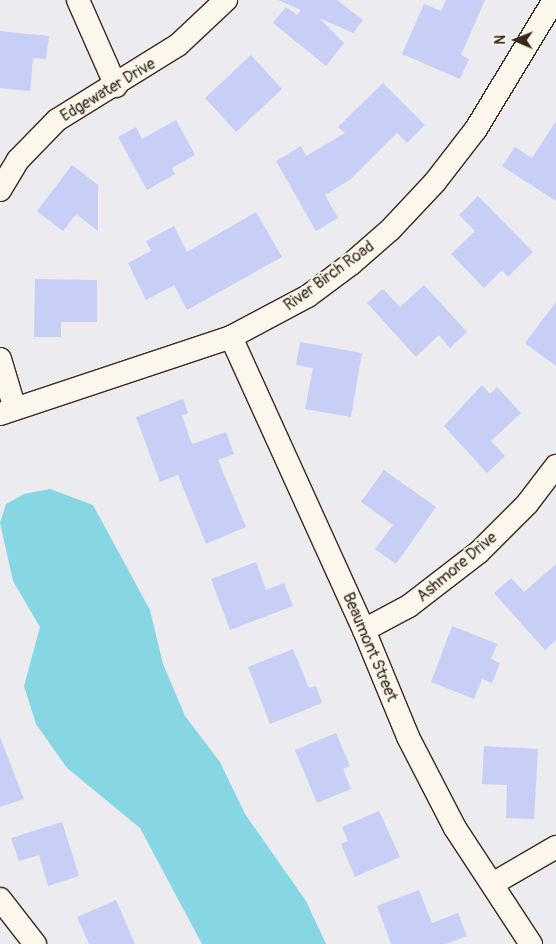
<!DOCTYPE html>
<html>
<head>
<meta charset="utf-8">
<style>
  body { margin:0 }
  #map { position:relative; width:556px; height:944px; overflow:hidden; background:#ecebef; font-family:Pangolin,sans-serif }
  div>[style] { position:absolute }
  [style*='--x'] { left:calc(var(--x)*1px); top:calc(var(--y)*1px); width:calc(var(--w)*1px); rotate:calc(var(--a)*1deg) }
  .water>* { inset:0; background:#87d6e4 }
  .building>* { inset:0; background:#c8cff7 }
  .roads { filter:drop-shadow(1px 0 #3b2a1e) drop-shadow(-1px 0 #3b2a1e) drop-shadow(0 1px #3b2a1e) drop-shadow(0 -1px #3b2a1e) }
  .minor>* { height:22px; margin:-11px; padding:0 11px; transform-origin:11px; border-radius:11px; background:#fbf7ec }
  span { translate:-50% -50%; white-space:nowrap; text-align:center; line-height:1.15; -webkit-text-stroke:4px #fbf7ec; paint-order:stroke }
  .street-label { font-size:16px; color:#3b2a1e }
  .north { position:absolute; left:491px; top:15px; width:50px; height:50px; -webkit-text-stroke:4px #fbf7ec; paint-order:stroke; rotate:271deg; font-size:14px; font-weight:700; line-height:20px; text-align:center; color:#3b2a1e }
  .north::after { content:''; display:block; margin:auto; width:18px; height:22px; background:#3b2a1e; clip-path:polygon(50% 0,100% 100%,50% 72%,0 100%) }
</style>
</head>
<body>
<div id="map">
  <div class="water">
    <i style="clip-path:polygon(50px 489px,93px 505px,150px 610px,163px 664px,185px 716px,220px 762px,245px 814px,306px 901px,326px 944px,202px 944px,140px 828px,67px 768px,36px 724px,24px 686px,40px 627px,13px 581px,0 523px,6px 504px,24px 494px)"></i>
  </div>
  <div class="building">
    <i style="clip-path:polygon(278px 0,337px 0,363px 20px,353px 33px,319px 18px,344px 43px,326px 66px,273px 23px,286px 7px,297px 15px,301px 10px)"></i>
    <i style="clip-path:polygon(446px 0,485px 0,461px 55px,469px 59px,460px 79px,402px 54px,424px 4px,441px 11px)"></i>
    <i style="clip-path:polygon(0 31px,49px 36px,46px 59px,33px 58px,30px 91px,0 88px)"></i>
    <i style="clip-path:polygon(251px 55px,282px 89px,236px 132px,205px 98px)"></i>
    <i style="clip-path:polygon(383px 83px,425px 125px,407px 143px,397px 133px,351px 179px,325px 195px,338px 218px,316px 231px,276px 161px,301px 146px,306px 156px,345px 133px,338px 127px)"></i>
    <i style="clip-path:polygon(176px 120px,195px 155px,172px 168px,175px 174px,147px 190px,118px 137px,136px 127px,142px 139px)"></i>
    <i style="clip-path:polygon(556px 121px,556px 201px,502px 166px,515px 147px,532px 158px)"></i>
    <i style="clip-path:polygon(72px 165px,98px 185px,98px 231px,76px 214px,63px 231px,37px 211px)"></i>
    <i style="clip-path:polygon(478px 196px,533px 252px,508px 277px,502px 270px,484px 288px,451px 254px,475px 231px,459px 215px)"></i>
    <i style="clip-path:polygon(256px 212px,282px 257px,187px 310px,174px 285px,146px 300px,128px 263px,151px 251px,146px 241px,174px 226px,187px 252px)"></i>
    <i style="clip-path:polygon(35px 279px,97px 280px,97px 322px,61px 322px,61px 337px,34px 337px)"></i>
    <i style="clip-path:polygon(424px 285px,467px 332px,450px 348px,439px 335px,416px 357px,367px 303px,383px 289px,400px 307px)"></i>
    <i style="clip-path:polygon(556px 302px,556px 366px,525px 343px)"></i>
    <i style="clip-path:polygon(300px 342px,362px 353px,351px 417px,305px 409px,313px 368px,296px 365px)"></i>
    <i style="clip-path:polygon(482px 385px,490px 394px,497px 387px,521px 413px,491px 441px,505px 456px,487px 473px,444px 426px)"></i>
    <i style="clip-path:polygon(183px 399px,188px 413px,182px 416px,192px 444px,226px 432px,234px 454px,218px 460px,246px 527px,206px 544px,178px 475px,160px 482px,136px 417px)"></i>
    <i style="clip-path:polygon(384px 470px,436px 507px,396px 564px,375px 549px,393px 525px,361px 502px)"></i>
    <i style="clip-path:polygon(256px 562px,266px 590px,284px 583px,293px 606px,230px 630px,211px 579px)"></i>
    <i style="clip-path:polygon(556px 564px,556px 640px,545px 650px,494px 593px,511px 578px,524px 592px)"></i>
    <i style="clip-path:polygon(452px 626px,497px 644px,491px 659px,500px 663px,492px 683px,482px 679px,474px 699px,431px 682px)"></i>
    <i style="clip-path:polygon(293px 649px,309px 688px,316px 686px,322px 703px,270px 724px,248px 667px)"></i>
    <i style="clip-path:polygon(336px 733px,350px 766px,343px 769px,351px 789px,317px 803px,295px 750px)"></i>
    <i style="clip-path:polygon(0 737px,24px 799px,0 807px)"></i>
    <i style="clip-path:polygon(484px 746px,538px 749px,534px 819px,506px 818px,507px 785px,482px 784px)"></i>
    <i style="clip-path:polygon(379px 811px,400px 857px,355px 877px,341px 844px,348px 841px,342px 827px)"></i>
    <i style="clip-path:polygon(62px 822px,79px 876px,48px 886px,39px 855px,19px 861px,11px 838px)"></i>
    <i style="clip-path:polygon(419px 890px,432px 923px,458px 913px,467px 936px,446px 944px,391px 944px,377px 906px)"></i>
    <i style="clip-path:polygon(116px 900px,135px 944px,89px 944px,77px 917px)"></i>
  </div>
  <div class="roads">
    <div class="minor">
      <i style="--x:78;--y:0;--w:94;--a:66.2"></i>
      <i style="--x:0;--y:190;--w:35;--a:-59"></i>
      <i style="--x:18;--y:160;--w:56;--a:-45.7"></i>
      <i style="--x:57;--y:120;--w:142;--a:-31.8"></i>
      <i style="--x:178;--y:45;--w:66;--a:-43.2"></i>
      <i style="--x:231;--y:337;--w:322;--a:65.6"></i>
      <i style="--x:364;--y:630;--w:116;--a:67.6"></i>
      <i style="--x:408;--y:737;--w:102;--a:62.7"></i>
      <i style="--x:455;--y:828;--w:139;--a:56.8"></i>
      <i style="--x:0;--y:359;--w:52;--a:73.3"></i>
      <i style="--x:0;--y:414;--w:243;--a:-18.4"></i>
      <i style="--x:231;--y:337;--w:87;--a:-28"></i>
      <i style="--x:308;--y:296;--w:54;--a:-36.7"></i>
      <i style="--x:351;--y:264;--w:52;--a:-41.1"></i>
      <i style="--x:390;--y:230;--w:66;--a:-46.8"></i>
      <i style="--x:435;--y:182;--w:67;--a:-52.3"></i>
      <i style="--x:476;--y:129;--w:151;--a:-58.8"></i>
      <i style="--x:364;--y:630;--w:51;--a:-28.1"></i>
      <i style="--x:409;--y:606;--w:88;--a:-37.6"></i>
      <i style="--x:479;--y:552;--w:68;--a:-45"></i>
      <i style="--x:527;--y:504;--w:48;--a:-52.7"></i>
      <i style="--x:494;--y:883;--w:72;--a:-30.1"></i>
      <i style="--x:0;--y:899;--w:57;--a:52.1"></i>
    </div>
  </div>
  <div class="street-label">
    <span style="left:108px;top:90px;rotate:-31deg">Edgewater Drive</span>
    <span style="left:329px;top:276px;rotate:-36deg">River Birch Road</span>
    <span style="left:457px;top:567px;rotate:-40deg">Ashmore Drive</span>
    <span style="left:370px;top:647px;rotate:67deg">Beaumont Street</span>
  </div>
  <div class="north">N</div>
</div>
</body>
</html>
